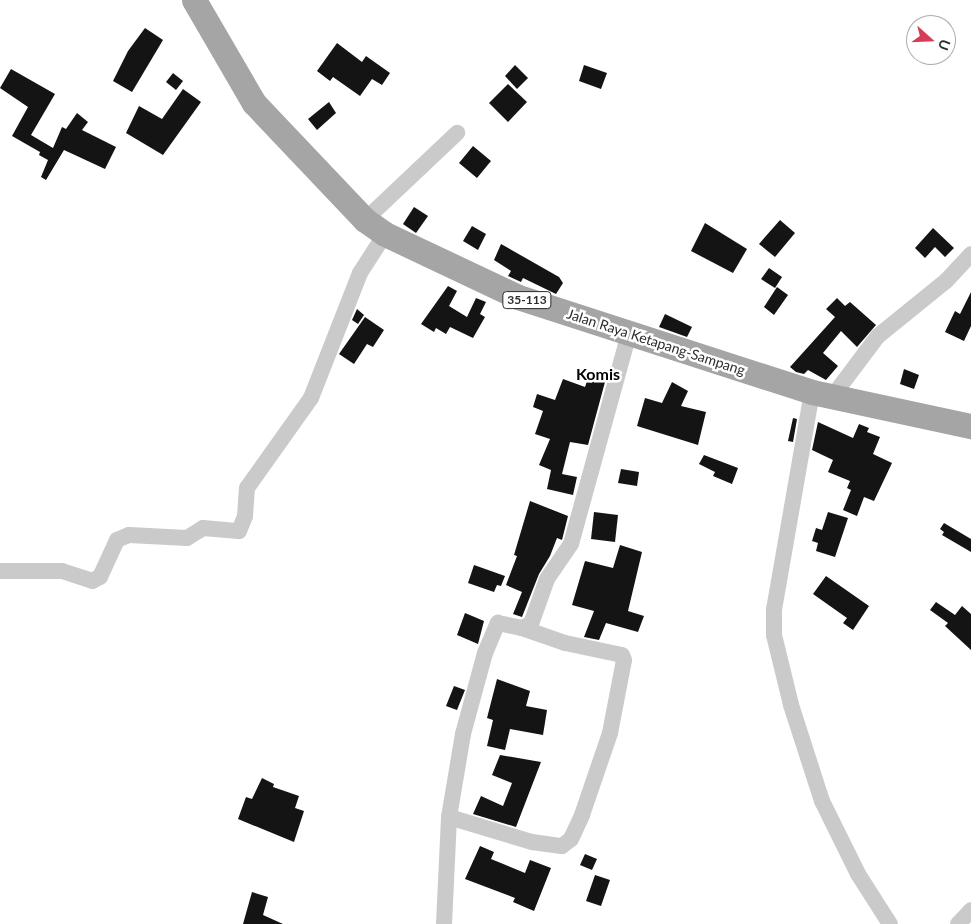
<!DOCTYPE html>
<html>
<head>
<meta charset="utf-8">
<style>
  body { margin:0 }
  #map { position:relative; width:971px; height:924px; overflow:hidden; background:#fff; font-family:Lato,sans-serif }
  div>[style] { position:absolute }
  [style*='--x'] { left:calc(var(--x)*1px); top:calc(var(--y)*1px); width:calc(var(--w)*1px); rotate:calc(var(--a)*1deg) }
  .building>* { inset:0; background:#141414 }
  .minor>* { height:16px; margin:-8px; padding:0 8px; transform-origin:8px; border-radius:8px; background:#cacaca }
  .primary>* { height:25px; margin:-12.5px; padding:0 12.5px; transform-origin:12.5px; border-radius:12.5px; background:#a5a5a5 }
  span { translate:-50% -50%; white-space:nowrap; text-align:center; line-height:1.15; -webkit-text-stroke:5px #fff; paint-order:stroke }
  .shield-label span { padding:1px 4px; background:#fff; border:1px solid; border-radius:4px; -webkit-text-stroke-width:0 }
  .shield-label { font-size:12px; color:#2d2d2d; font-weight:700 }
  .street-label { font-size:14px; color:#2d2d2d }
  .quarter-label { font-size:16px; color:#000; font-weight:700 }
  .north { position:absolute; left:906px; top:15px; width:50px; height:50px; box-sizing:border-box; background:#fff; border:1px solid #ababab; border-radius:50%; rotate:110deg; font-size:14px; font-weight:700; line-height:20px; text-align:center; color:#2d2d2d }
  .north::after { content:''; display:block; margin:auto; width:18px; height:22px; background:#d73c56; clip-path:polygon(50% 0,100% 100%,50% 72%,0 100%) }
</style>
</head>
<body>
<div id="map">
  <div class="building">
    <i style="clip-path:polygon(145px 28px,163px 40px,132px 92px,113px 81px,128px 51px)"></i>
    <i style="clip-path:polygon(337px 43px,362px 62px,366px 56px,390px 73px,382px 85px,372px 79px,360px 96px,333px 77px,330px 81px,317px 71px)"></i>
    <i style="clip-path:polygon(515px 65px,528px 78px,517px 89px,505px 76px)"></i>
    <i style="clip-path:polygon(584px 65px,607px 73px,601px 89px,579px 81px)"></i>
    <i style="clip-path:polygon(11px 69px,55px 94px,31px 135px,53px 148px,62px 127px,66px 129px,77px 113px,88px 122px,82px 130px,116px 147px,105px 169px,64px 150px,46px 180px,41px 177px,48px 160px,39px 155px,40px 152px,12px 136px,28px 107px,0 88px)"></i>
    <i style="clip-path:polygon(173px 73px,183px 81px,176px 90px,166px 82px)"></i>
    <i style="clip-path:polygon(508px 84px,527px 102px,508px 122px,489px 103px)"></i>
    <i style="clip-path:polygon(183px 89px,201px 102px,163px 155px,126px 133px,139px 106px,162px 119px)"></i>
    <i style="clip-path:polygon(329px 102px,336px 113px,317px 130px,308px 119px)"></i>
    <i style="clip-path:polygon(473px 146px,491px 161px,477px 178px,459px 163px)"></i>
    <i style="clip-path:polygon(414px 207px,428px 216px,416px 233px,403px 224px)"></i>
    <i style="clip-path:polygon(780px 220px,795px 233px,775px 257px,759px 244px)"></i>
    <i style="clip-path:polygon(705px 223px,747px 249px,733px 273px,691px 251px)"></i>
    <i style="clip-path:polygon(472px 226px,486px 234px,478px 250px,463px 241px)"></i>
    <i style="clip-path:polygon(933px 228px,954px 248px,945px 257px,935px 247px,925px 258px,915px 248px)"></i>
    <i style="clip-path:polygon(501px 244px,559px 277px,563px 283px,556px 294px,523px 278px,521px 282px,508px 276px,511px 271px,494px 260px)"></i>
    <i style="clip-path:polygon(769px 268px,782px 277px,775px 288px,761px 279px)"></i>
    <i style="clip-path:polygon(448px 286px,457px 291px,449px 306px,467px 317px,476px 298px,486px 302px,480px 314px,485px 317px,473px 338px,450px 327px,446px 334px,436px 328px,434px 332px,421px 324px)"></i>
    <i style="clip-path:polygon(777px 287px,788px 295px,774px 315px,764px 307px)"></i>
    <i style="clip-path:polygon(971px 292px,971px 326px,964px 341px,945px 332px,955px 311px,960px 314px)"></i>
    <i style="clip-path:polygon(837px 298px,845px 306px,850px 302px,876px 325px,857px 347px,841px 331px,823px 353px,838px 366px,826px 380px,808px 370px,804px 374px,796px 372px,790px 367px,835px 317px,826px 309px)"></i>
    <i style="clip-path:polygon(357px 309px,364px 315px,358px 324px,352px 320px)"></i>
    <i style="clip-path:polygon(665px 314px,692px 327px,687px 337px,659px 327px)"></i>
    <i style="clip-path:polygon(365px 317px,384px 330px,373px 347px,367px 344px,354px 364px,339px 354px)"></i>
    <i style="clip-path:polygon(904px 369px,919px 375px,914px 389px,900px 384px)"></i>
    <i style="clip-path:polygon(589px 375px,605px 382px,588px 445px,570px 442px,562px 474px,577px 477px,573px 495px,547px 489px,551px 470px,539px 465px,550px 439px,535px 434px,543px 411px,533px 407px,537px 394px,555px 400px,563px 379px,585px 387px)"></i>
    <i style="clip-path:polygon(672px 382px,688px 391px,681px 406px,706px 412px,698px 445px,637px 426px,645px 398px,662px 403px)"></i>
    <i style="clip-path:polygon(793px 418px,797px 419px,793px 442px,788px 441px)"></i>
    <i style="clip-path:polygon(818px 422px,853px 438px,859px 424px,869px 428px,867px 432px,880px 437px,873px 454px,892px 463px,874px 501px,864px 497px,857px 516px,843px 510px,851px 490px,847px 488px,850px 481px,828px 472px,833px 460px,812px 450px)"></i>
    <i style="clip-path:polygon(704px 455px,738px 468px,732px 484px,713px 476px,715px 472px,699px 464px)"></i>
    <i style="clip-path:polygon(621px 469px,639px 472px,637px 486px,618px 483px)"></i>
    <i style="clip-path:polygon(530px 501px,568px 516px,562px 540px,557px 538px,550px 556px,539px 574px,522px 617px,513px 614px,522px 592px,506px 585px,517px 556px,514px 555px)"></i>
    <i style="clip-path:polygon(594px 512px,618px 515px,615px 542px,591px 539px)"></i>
    <i style="clip-path:polygon(828px 512px,848px 518px,835px 557px,816px 551px,818px 543px,812px 541px,816px 528px,822px 530px)"></i>
    <i style="clip-path:polygon(944px 523px,971px 539px,971px 552px,942px 535px,944px 532px,940px 529px)"></i>
    <i style="clip-path:polygon(620px 545px,642px 552px,628px 611px,644px 616px,638px 632px,606px 623px,599px 640px,584px 637px,594px 611px,572px 605px,585px 561px,613px 568px)"></i>
    <i style="clip-path:polygon(474px 565px,505px 576px,501px 586px,497px 585px,494px 592px,468px 583px)"></i>
    <i style="clip-path:polygon(826px 576px,869px 606px,853px 630px,843px 623px,847px 618px,813px 594px)"></i>
    <i style="clip-path:polygon(936px 602px,955px 615px,962px 606px,971px 614px,971px 650px,945px 626px,948px 623px,930px 610px)"></i>
    <i style="clip-path:polygon(465px 613px,484px 621px,478px 644px,457px 635px)"></i>
    <i style="clip-path:polygon(497px 679px,530px 691px,526px 706px,547px 710px,543px 735px,510px 729px,505px 750px,487px 746px,493px 720px,487px 718px)"></i>
    <i style="clip-path:polygon(454px 686px,465px 690px,457px 710px,446px 706px)"></i>
    <i style="clip-path:polygon(500px 755px,541px 762px,516px 827px,473px 814px,481px 796px,503px 806px,512px 783px,492px 775px)"></i>
    <i style="clip-path:polygon(262px 778px,274px 784px,273px 787px,299px 796px,295px 808px,304px 811px,294px 842px,238px 819px,246px 797px,252px 799px)"></i>
    <i style="clip-path:polygon(480px 846px,494px 852px,491px 859px,525px 873px,530px 860px,551px 868px,534px 911px,513px 902px,515px 898px,465px 879px)"></i>
    <i style="clip-path:polygon(585px 854px,597px 859px,592px 870px,580px 865px)"></i>
    <i style="clip-path:polygon(595px 875px,610px 880px,601px 906px,586px 901px)"></i>
    <i style="clip-path:polygon(252px 892px,268px 897px,263px 915px,283px 924px,243px 924px)"></i>
  </div>
  <div class="minor">
    <i style="--x:365;--y:220;--w:127;--a:-43.4"></i>
    <i style="--x:812;--y:392;--w:220;--a:99.9"></i>
    <i style="--x:774;--y:609;--w:26;--a:90"></i>
    <i style="--x:774;--y:635;--w:72;--a:76.3"></i>
    <i style="--x:791;--y:705;--w:101;--a:72.1"></i>
    <i style="--x:822;--y:801;--w:81;--a:63.7"></i>
    <i style="--x:858;--y:874;--w:59;--a:57.4"></i>
    <i style="--x:832;--y:397;--w:76;--a:-53"></i>
    <i style="--x:878;--y:336;--w:87;--a:-39"></i>
    <i style="--x:946;--y:281;--w:37;--a:-47"></i>
    <i style="--x:0;--y:571;--w:62;--a:0"></i>
    <i style="--x:62;--y:571;--w:32;--a:18"></i>
    <i style="--x:92;--y:581;--w:9;--a:-27"></i>
    <i style="--x:100;--y:577;--w:41;--a:-65.3"></i>
    <i style="--x:117;--y:540;--w:13;--a:-23"></i>
    <i style="--x:129;--y:535;--w:58;--a:3"></i>
    <i style="--x:187;--y:538;--w:19;--a:-32"></i>
    <i style="--x:203;--y:528;--w:36;--a:5"></i>
    <i style="--x:239;--y:531;--w:16;--a:-68"></i>
    <i style="--x:245;--y:516;--w:28;--a:-86"></i>
    <i style="--x:247;--y:488;--w:110;--a:-54.6"></i>
    <i style="--x:311;--y:398;--w:134;--a:-68.6"></i>
    <i style="--x:360;--y:273;--w:46;--a:-57.3"></i>
    <i style="--x:449;--y:817;--w:87;--a:16.8"></i>
    <i style="--x:532;--y:842;--w:30;--a:8"></i>
    <i style="--x:562;--y:846;--w:11;--a:-38"></i>
    <i style="--x:571;--y:839;--w:26;--a:-65"></i>
    <i style="--x:582;--y:815;--w:87;--a:-71.1"></i>
    <i style="--x:610;--y:733;--w:74;--a:-79.1"></i>
    <i style="--x:624;--y:660;--w:5;--a:-112"></i>
    <i style="--x:622;--y:655;--w:58;--a:-168.1"></i>
    <i style="--x:565;--y:643;--w:46;--a:-160.8"></i>
    <i style="--x:444;--y:924;--w:107;--a:-87.3"></i>
    <i style="--x:449;--y:817;--w:84;--a:-80.4"></i>
    <i style="--x:463;--y:734;--w:84;--a:-74.8"></i>
    <i style="--x:485;--y:653;--w:33;--a:-67"></i>
    <i style="--x:498;--y:623;--w:25;--a:12"></i>
    <i style="--x:522;--y:628;--w:10;--a:-24"></i>
    <i style="--x:531;--y:624;--w:48;--a:-70.4"></i>
    <i style="--x:547;--y:579;--w:42;--a:-55.6"></i>
    <i style="--x:571;--y:544;--w:219;--a:-74.6"></i>
    <i style="--x:958;--y:924;--w:19;--a:-47"></i>
  </div>
  <div class="primary">
    <i style="--x:194;--y:0;--w:119;--a:59.8"></i>
    <i style="--x:254;--y:103;--w:161;--a:46.5"></i>
    <i style="--x:365;--y:220;--w:24;--a:35"></i>
    <i style="--x:385;--y:234;--w:147;--a:25.3"></i>
    <i style="--x:518;--y:297;--w:309;--a:17.9"></i>
    <i style="--x:812;--y:392;--w:163;--a:12.1"></i>
  </div>
  <div class="shield-label">
    <span style="left:527px;top:300px">35-113</span>
  </div>
  <div class="street-label">
    <span style="left:656px;top:342px;rotate:18deg">Jalan Raya Ketapang-Sampang</span>
  </div>
  <div class="quarter-label">
    <span style="left:598px;top:374px">Komis</span>
  </div>
  <div class="north">U</div>
</div>
</body>
</html>
